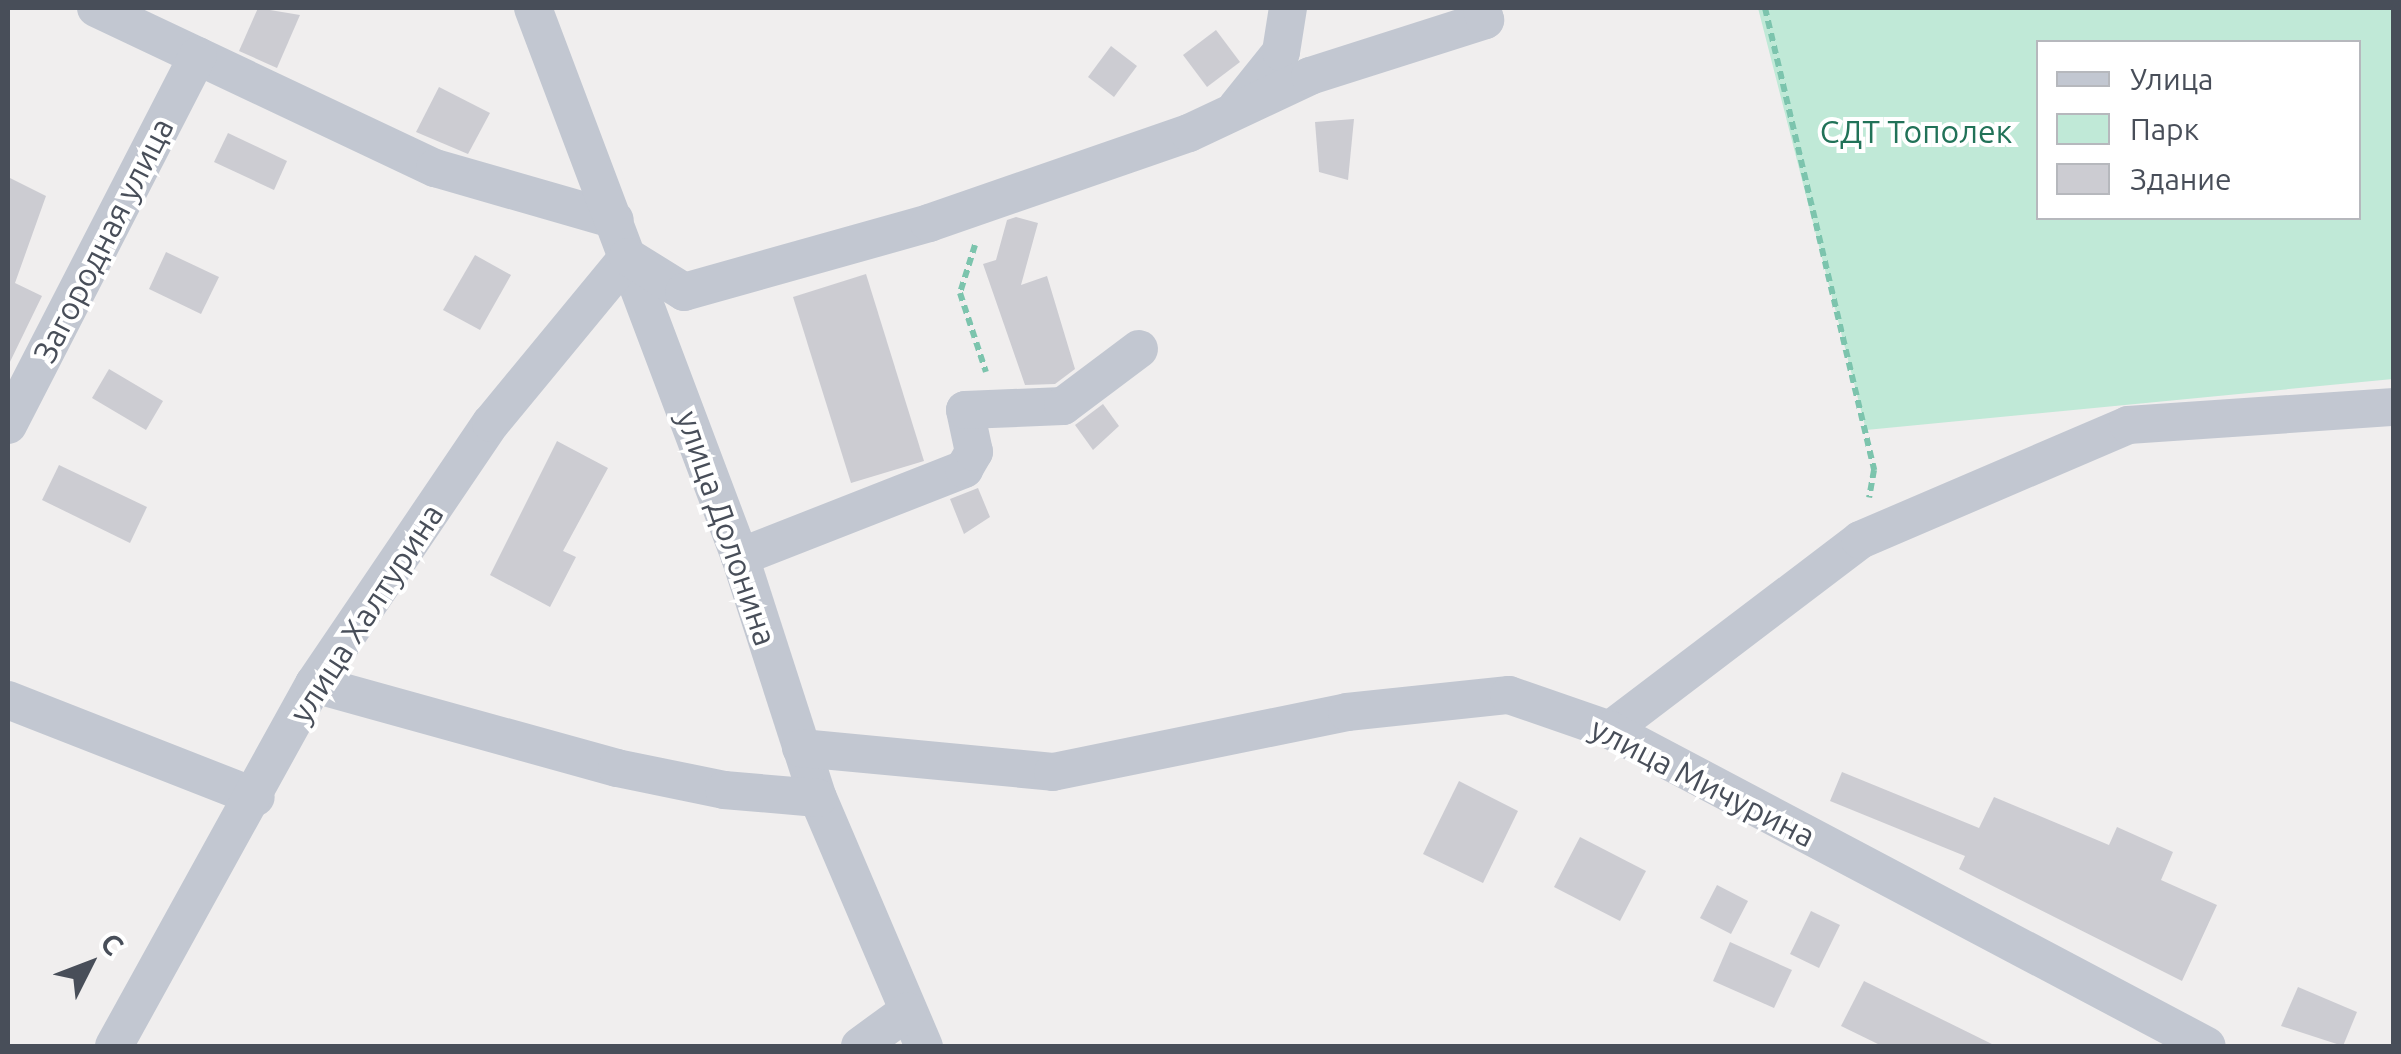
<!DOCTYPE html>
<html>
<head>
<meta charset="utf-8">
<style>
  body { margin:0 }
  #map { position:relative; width:2401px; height:1054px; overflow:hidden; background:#f0eeee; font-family:Ubuntu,sans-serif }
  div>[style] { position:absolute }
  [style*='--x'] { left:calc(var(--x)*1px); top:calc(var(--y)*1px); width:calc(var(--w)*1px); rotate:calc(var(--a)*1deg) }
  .green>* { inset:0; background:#c0e9d7 }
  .building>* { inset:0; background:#ccccd2 }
  .path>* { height:6px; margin-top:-3px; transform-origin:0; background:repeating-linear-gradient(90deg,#7cc4ad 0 8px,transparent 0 13px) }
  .street>* { height:38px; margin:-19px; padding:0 19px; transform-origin:19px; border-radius:19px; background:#c2c7d1 }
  span { translate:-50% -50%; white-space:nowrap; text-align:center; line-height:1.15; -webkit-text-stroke:8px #fff; paint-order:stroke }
  .park-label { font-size:32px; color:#217258 }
  .street-label { font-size:32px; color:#484e59 }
  .frame { position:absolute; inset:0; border:10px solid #484e59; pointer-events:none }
  .legend { position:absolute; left:2036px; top:40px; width:325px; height:180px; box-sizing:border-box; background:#fff; border:2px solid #b6b8bd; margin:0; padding:12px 18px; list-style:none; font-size:30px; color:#484e59 }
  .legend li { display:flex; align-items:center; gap:20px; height:50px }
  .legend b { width:50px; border:2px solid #b6b8bd }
  .north { position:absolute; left:40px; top:914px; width:100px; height:100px; -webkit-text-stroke:8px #fff; paint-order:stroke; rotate:48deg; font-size:28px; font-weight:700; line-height:40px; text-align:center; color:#484e59 }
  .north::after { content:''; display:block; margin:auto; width:35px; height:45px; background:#484e59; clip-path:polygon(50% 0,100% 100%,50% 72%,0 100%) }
</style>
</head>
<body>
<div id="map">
  <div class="green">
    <i style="clip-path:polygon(evenodd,1758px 8px,2393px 8px,2393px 379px,1866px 430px,1758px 8px,2038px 42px,2358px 42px,2358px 218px,2038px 218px,2038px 42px)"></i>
  </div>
  <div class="building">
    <i style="clip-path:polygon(258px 8px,300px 15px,277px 68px,239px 51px)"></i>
    <i style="clip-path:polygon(1216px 30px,1240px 62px,1207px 87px,1183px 55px)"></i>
    <i style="clip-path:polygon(1111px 46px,1137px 66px,1114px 97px,1088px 77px)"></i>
    <i style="clip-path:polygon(439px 87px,490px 113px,468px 154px,416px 132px)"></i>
    <i style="clip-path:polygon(1354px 119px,1348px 180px,1319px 172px,1315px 122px)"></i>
    <i style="clip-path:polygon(228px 133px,287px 161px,274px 190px,214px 162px)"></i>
    <i style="clip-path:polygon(8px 177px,46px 196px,15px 283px,42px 296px,8px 366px)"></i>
    <i style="clip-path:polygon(1016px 217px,1038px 223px,1021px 285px,1047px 276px,1075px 369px,1055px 384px,1025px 385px,983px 264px,996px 260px,1007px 220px)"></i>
    <i style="clip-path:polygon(166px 252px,219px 277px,201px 314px,149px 289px)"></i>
    <i style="clip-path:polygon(475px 255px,511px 275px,480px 330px,443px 310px)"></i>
    <i style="clip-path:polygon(866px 274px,924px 461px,851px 483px,793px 297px)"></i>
    <i style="clip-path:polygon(109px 369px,163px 401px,146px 430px,92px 398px)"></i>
    <i style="clip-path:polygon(1103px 404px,1119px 426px,1093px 450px,1075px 425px)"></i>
    <i style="clip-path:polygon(557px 441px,608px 468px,563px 551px,576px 557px,550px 607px,490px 575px)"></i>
    <i style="clip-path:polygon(59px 465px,147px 507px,130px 543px,42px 500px)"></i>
    <i style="clip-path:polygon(978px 488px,990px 517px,964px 534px,950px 499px)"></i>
    <i style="clip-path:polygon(1842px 772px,1979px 828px,1994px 797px,2109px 845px,2117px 827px,2173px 852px,2161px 880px,2217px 905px,2182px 981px,1959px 869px,1965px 856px,1830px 801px)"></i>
    <i style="clip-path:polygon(1459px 781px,1518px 811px,1483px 883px,1423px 854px)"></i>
    <i style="clip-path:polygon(1580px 837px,1646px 871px,1620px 921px,1554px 887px)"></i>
    <i style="clip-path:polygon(1717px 885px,1748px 901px,1731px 934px,1700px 918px)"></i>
    <i style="clip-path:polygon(1811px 911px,1840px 925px,1819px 968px,1790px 954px)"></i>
    <i style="clip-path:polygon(1730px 942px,1792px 970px,1774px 1008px,1713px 981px)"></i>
    <i style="clip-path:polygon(1864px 981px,1996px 1046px,1882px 1046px,1841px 1026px)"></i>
    <i style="clip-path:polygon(2298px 987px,2357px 1012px,2343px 1046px,2281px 1026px)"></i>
  </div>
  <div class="path">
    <i style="--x:1765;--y:8;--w:475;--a:76.7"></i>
    <i style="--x:1874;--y:470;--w:28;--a:100"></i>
    <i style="--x:975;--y:245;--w:50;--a:107.4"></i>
    <i style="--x:960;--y:293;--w:83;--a:71.8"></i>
  </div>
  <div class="street">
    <i style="--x:96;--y:8;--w:375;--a:25.3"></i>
    <i style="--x:435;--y:168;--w:187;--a:16.1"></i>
    <i style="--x:533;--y:8;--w:587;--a:69.34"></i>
    <i style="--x:740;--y:557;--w:253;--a:72.1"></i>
    <i style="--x:818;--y:798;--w:270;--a:66.9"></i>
    <i style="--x:1237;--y:107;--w:70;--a:-51.3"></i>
    <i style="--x:1281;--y:52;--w:45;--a:-81"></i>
    <i style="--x:8;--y:425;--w:415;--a:-62.8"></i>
    <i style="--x:740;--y:557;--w:241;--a:-21.4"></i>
    <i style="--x:964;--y:469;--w:20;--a:-60"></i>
    <i style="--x:974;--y:452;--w:43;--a:-102.1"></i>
    <i style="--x:965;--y:410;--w:98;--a:-2.3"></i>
    <i style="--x:1063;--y:406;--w:95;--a:-36.9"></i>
    <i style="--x:314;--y:684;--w:314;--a:15.5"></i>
    <i style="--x:617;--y:768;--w:109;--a:11.6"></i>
    <i style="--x:724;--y:790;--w:94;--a:4.9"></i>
    <i style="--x:8;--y:700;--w:266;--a:21.4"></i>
    <i style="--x:1610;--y:730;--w:314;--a:-37.2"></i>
    <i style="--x:1860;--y:540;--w:292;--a:-23.2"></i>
    <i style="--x:2128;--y:425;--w:267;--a:-3.9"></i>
    <i style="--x:801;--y:748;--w:253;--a:5.4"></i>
    <i style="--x:1053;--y:772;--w:300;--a:-11.5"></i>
    <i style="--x:1347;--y:712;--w:163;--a:-6"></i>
    <i style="--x:1509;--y:695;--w:107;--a:19.1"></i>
    <i style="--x:1610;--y:730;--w:675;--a:27.89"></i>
    <i style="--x:114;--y:1046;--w:414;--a:-61.1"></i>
    <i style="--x:314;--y:684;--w:315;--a:-55.9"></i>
    <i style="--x:491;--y:423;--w:215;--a:-50.5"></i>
    <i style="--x:628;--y:257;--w:66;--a:32"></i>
    <i style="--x:684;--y:292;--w:255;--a:-15.7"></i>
    <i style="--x:929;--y:223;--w:275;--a:-19.1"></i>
    <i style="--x:1189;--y:133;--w:134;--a:-25.2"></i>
    <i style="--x:1310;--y:76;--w:184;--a:-17.7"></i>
    <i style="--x:1485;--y:20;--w:12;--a:-104"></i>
    <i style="--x:860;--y:1046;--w:59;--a:-36.1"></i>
  </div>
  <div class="park-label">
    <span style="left:1916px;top:131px">СДТ Тополек</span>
  </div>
  <div class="street-label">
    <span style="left:103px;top:240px;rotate:-63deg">Загородная улица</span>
    <span style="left:727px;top:528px;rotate:71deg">улица Долонина</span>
    <span style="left:366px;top:613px;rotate:-57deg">улица Халтурина</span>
    <span style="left:1703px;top:782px;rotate:27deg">улица Мичурина</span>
  </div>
  <div class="frame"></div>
  <ul class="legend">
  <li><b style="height:12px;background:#c2c7d1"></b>Улица</li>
  <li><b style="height:28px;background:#c0e9d7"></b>Парк</li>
  <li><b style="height:28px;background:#ccccd2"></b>Здание</li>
  </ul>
  <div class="north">С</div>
</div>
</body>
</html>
